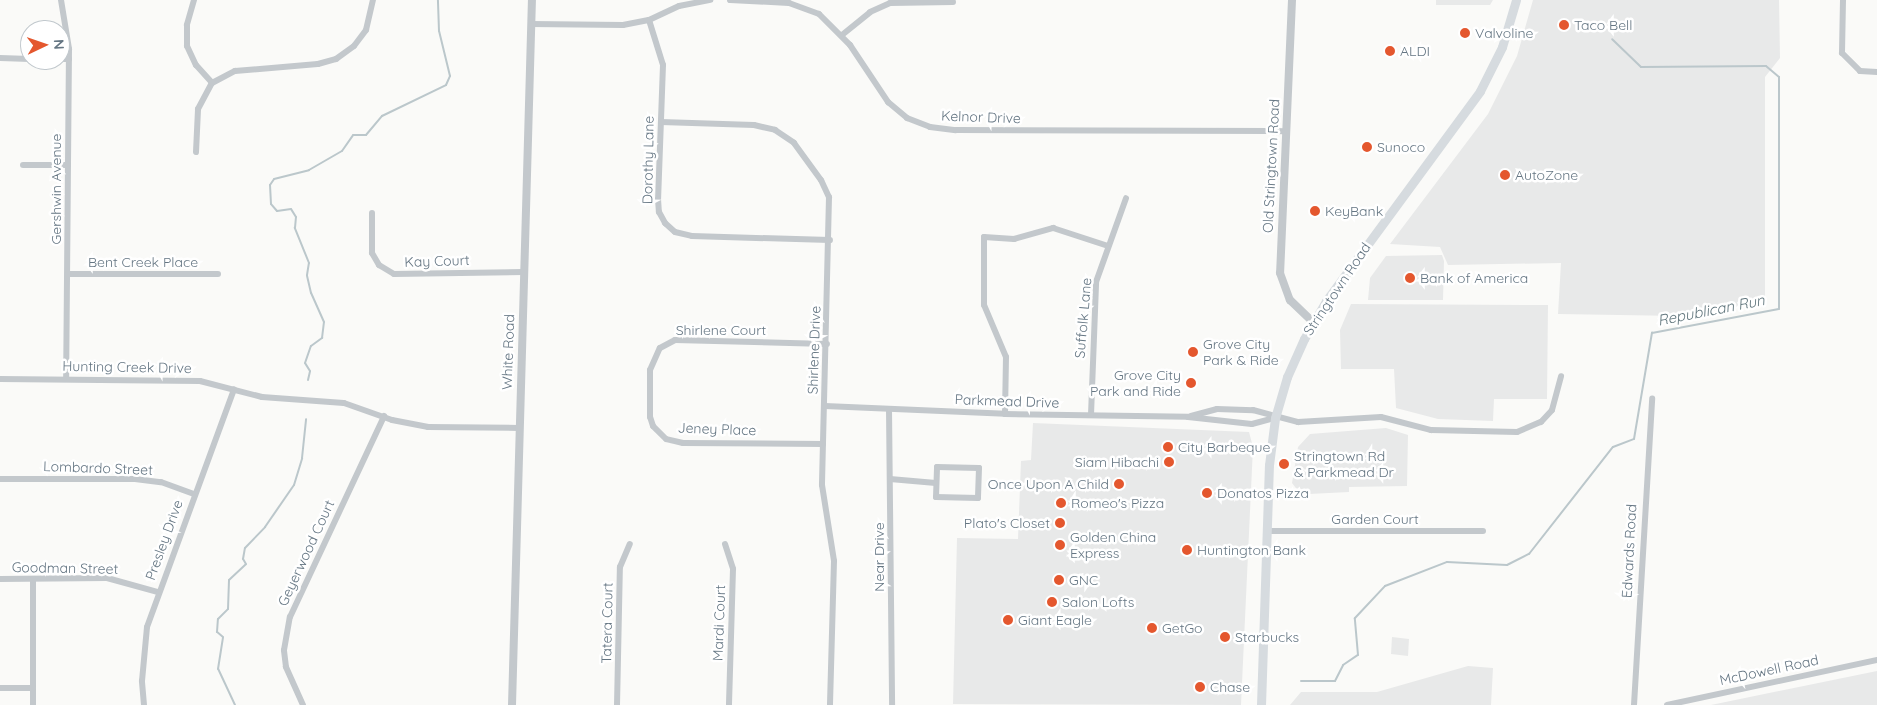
<!DOCTYPE html>
<style>
body{margin:0}
#map{position:relative;width:1877px;height:705px;overflow:hidden;background:#fafaf8;font-family:Quicksand,sans-serif}
div>[style]{position:absolute}
.built>*{inset:0;background:#e8e9e9}
.stream>*{height:2px;margin:-1px;padding:0 1px;transform-origin:1px;border-radius:1px;background:#bbc7cb}
.minor>*{height:6px;margin:-3px;padding:0 3px;transform-origin:3px;border-radius:3px;background:#c3c8cc}
.tertiary>*{height:8px;margin:-4px;padding:0 4px;transform-origin:4px;border-radius:4px;background:#c3c8cc}
.secondary>*{height:9px;margin:-4.5px;padding:0 4.5px;transform-origin:4.5px;border-radius:4.5px;background:#d6dbdf}
.dots>*{width:14px;height:14px;translate:-50% -50%;box-sizing:border-box;border:2px solid #fff;border-radius:50%}
span{translate:-50% -50%;white-space:nowrap;text-align:center;line-height:1.15;-webkit-text-stroke:5px #fff;paint-order:stroke}
.poi-label{font-size:14px;color:#657683}
.left{translate:0 -50%;text-align:left}
.right{translate:-100% -50%;text-align:right}
.street-label{font-size:14px;color:#657683}
.water-label{font-size:15px;color:#60757c;font-style:italic}
.north{position:absolute;left:20px;top:20px;width:50px;height:50px;box-sizing:border-box;background:#fff;border:1px solid #c1c8cd;border-radius:50%;rotate:87deg;font-size:14px;font-weight:700;line-height:20px;text-align:center;color:#657683}
.north::after{content:'';display:block;margin:auto;width:18px;height:22px;background:#e4572e;clip-path:polygon(50% 0,100% 100%,50% 72%,0 100%)}
</style>
<div id="map">
<div class="built">
<i style="clip-path:polygon(1436px 0,1493px 0,1490px 5px,1436px 5px)"></i>
<i style="clip-path:polygon(1533px 0,1779px 0,1780px 58px,1765px 77px,1765px 302px,1680px 316px,1558px 314px,1561px 263px,1448px 265px,1440px 247px,1390px 244px,1488px 114px,1517px 56px)"></i>
<i style="clip-path:polygon(1442px 255px,1444px 261px,1443px 300px,1368px 300px,1370px 278px,1386px 256px)"></i>
<i style="clip-path:polygon(1351px 304px,1548px 305px,1547px 399px,1494px 399px,1493px 421px,1438px 419px,1396px 408px,1394px 369px,1341px 369px,1340px 330px)"></i>
<i style="clip-path:polygon(1033px 423px,1249px 432px,1253px 447px,1241px 705px,953px 704px,957px 538px,1018px 539px,1021px 461px,1031px 460px)"></i>
<i style="clip-path:polygon(1386px 428px,1408px 435px,1407px 486px,1349px 487px,1349px 492px,1309px 494px,1299px 492px,1292px 483px,1298px 447px,1310px 434px)"></i>
<i style="clip-path:polygon(1392px 637px,1409px 639px,1408px 656px,1391px 654px)"></i>
<i style="clip-path:polygon(1468px 666px,1493px 668px,1491px 705px,1290px 705px,1301px 692px,1377px 692px)"></i>
<i style="clip-path:polygon(1877px 671px,1877px 705px,1711px 705px)"></i>
</div>
<div class="stream">
<i style="left:308px;top:380px;width:9px;rotate:-77deg"></i>
<i style="left:310px;top:371px;width:9px;rotate:-122deg"></i>
<i style="left:305px;top:363px;width:18px;rotate:-71deg"></i>
<i style="left:311px;top:346px;width:14px;rotate:-36deg"></i>
<i style="left:322px;top:338px;width:16px;rotate:-83deg"></i>
<i style="left:324px;top:322px;width:32px;rotate:-114deg"></i>
<i style="left:311px;top:293px;width:18px;rotate:-103deg"></i>
<i style="left:307px;top:275px;width:12px;rotate:-81deg"></i>
<i style="left:309px;top:263px;width:38px;rotate:-112deg"></i>
<i style="left:295px;top:228px;width:11px;rotate:-85deg"></i>
<i style="left:296px;top:217px;width:9px;rotate:-122deg"></i>
<i style="left:291px;top:209px;width:14px;rotate:172deg"></i>
<i style="left:277px;top:211px;width:9px;rotate:-131deg"></i>
<i style="left:271px;top:204px;width:19px;rotate:-93deg"></i>
<i style="left:270px;top:185px;width:7px;rotate:-56deg"></i>
<i style="left:274px;top:179px;width:36px;rotate:-14deg"></i>
<i style="left:309px;top:170px;width:38px;rotate:-30deg"></i>
<i style="left:342px;top:151px;width:19px;rotate:-55deg"></i>
<i style="left:353px;top:135px;width:13px"></i>
<i style="left:366px;top:135px;width:25px;rotate:-50deg"></i>
<i style="left:382px;top:116px;width:71px;rotate:-25.8deg"></i>
<i style="left:446px;top:85px;width:10px;rotate:-66deg"></i>
<i style="left:450px;top:76px;width:46px;rotate:-103.7deg"></i>
<i style="left:439px;top:31px;width:31px;rotate:-92deg"></i>
<i style="left:1301px;top:681px;width:34px"></i>
<i style="left:1335px;top:681px;width:18px;rotate:-63deg"></i>
<i style="left:1343px;top:665px;width:18px;rotate:-34deg"></i>
<i style="left:1358px;top:655px;width:37px;rotate:-95deg"></i>
<i style="left:1355px;top:618px;width:44px;rotate:-46.8deg"></i>
<i style="left:1385px;top:586px;width:66px;rotate:-21.2deg"></i>
<i style="left:1447px;top:562px;width:60px;rotate:2.9deg"></i>
<i style="left:1507px;top:565px;width:25px;rotate:-27deg"></i>
<i style="left:1529px;top:554px;width:136px;rotate:-51.9deg"></i>
<i style="left:1613px;top:447px;width:22px;rotate:-21deg"></i>
<i style="left:1634px;top:439px;width:108px;rotate:-80.4deg"></i>
<i style="left:1652px;top:333px;width:129px;rotate:-10.7deg"></i>
<i style="left:1779px;top:309px;width:232px;rotate:-90deg"></i>
<i style="left:1779px;top:77px;width:17px;rotate:-140deg"></i>
<i style="left:1766px;top:66px;width:125px;rotate:179.5deg"></i>
<i style="left:1641px;top:67px;width:40px;rotate:-136deg"></i>
<i style="left:235px;top:705px;width:40px;rotate:-115deg"></i>
<i style="left:218px;top:669px;width:32px;rotate:-81deg"></i>
<i style="left:223px;top:637px;width:8px;rotate:-140deg"></i>
<i style="left:217px;top:632px;width:13px;rotate:-86deg"></i>
<i style="left:218px;top:619px;width:14px;rotate:-45deg"></i>
<i style="left:228px;top:609px;width:29px;rotate:-88deg"></i>
<i style="left:229px;top:580px;width:23px;rotate:-43deg"></i>
<i style="left:246px;top:564px;width:6px;rotate:-121deg"></i>
<i style="left:243px;top:559px;width:11px;rotate:-80deg"></i>
<i style="left:245px;top:548px;width:29px;rotate:-46deg"></i>
<i style="left:265px;top:527px;width:51px;rotate:-55.4deg"></i>
<i style="left:294px;top:485px;width:28px;rotate:-73deg"></i>
<i style="left:302px;top:458px;width:39px;rotate:-84deg"></i>
</div>
<div class="minor">
<i style="left:61px;top:0;width:50px;rotate:80.7deg"></i>
<i style="left:69px;top:49px;width:329px;rotate:90.5deg"></i>
<i style="left:194px;top:0;width:26px;rotate:106deg"></i>
<i style="left:187px;top:25px;width:21px;rotate:90deg"></i>
<i style="left:187px;top:46px;width:21px;rotate:65deg"></i>
<i style="left:196px;top:65px;width:24px;rotate:48deg"></i>
<i style="left:730px;top:0;width:59px;rotate:2.9deg"></i>
<i style="left:789px;top:3px;width:32px;rotate:20deg"></i>
<i style="left:819px;top:14px;width:44px;rotate:45deg"></i>
<i style="left:850px;top:45px;width:69px;rotate:56.3deg"></i>
<i style="left:888px;top:102px;width:25px;rotate:40deg"></i>
<i style="left:907px;top:118px;width:25px;rotate:21deg"></i>
<i style="left:930px;top:127px;width:26px;rotate:7deg"></i>
<i style="left:956px;top:130px;width:329px;rotate:0.2deg"></i>
<i style="left:1843px;top:0;width:53px;rotate:91.1deg"></i>
<i style="left:1842px;top:53px;width:25px;rotate:45deg"></i>
<i style="left:1860px;top:71px;width:17px;rotate:3deg"></i>
<i style="left:649px;top:20px;width:47px;rotate:72.7deg"></i>
<i style="left:663px;top:65px;width:134px;rotate:92.1deg"></i>
<i style="left:658px;top:199px;width:13px;rotate:86deg"></i>
<i style="left:659px;top:212px;width:13px;rotate:61deg"></i>
<i style="left:665px;top:223px;width:13px;rotate:42deg"></i>
<i style="left:675px;top:232px;width:17px;rotate:13deg"></i>
<i style="left:692px;top:236px;width:138px;rotate:1.7deg"></i>
<i style="left:531px;top:24px;width:92px;rotate:0.6deg"></i>
<i style="left:623px;top:25px;width:26px;rotate:-11deg"></i>
<i style="left:649px;top:20px;width:33px;rotate:-25deg"></i>
<i style="left:679px;top:6px;width:32px;rotate:-11deg"></i>
<i style="left:842px;top:35px;width:36px;rotate:-39deg"></i>
<i style="left:870px;top:12px;width:22px;rotate:-24deg"></i>
<i style="left:890px;top:3px;width:63px;rotate:-0.9deg"></i>
<i style="left:0;top:58px;width:30px;rotate:2deg"></i>
<i style="left:60px;top:59px;width:9px"></i>
<i style="left:661px;top:122px;width:93px;rotate:1.8deg"></i>
<i style="left:754px;top:125px;width:22px;rotate:13deg"></i>
<i style="left:775px;top:130px;width:23px;rotate:34deg"></i>
<i style="left:794px;top:143px;width:46px;rotate:53.9deg"></i>
<i style="left:821px;top:180px;width:19px;rotate:65deg"></i>
<i style="left:829px;top:197px;width:288px;rotate:91.4deg"></i>
<i style="left:822px;top:485px;width:77px;rotate:81deg"></i>
<i style="left:834px;top:561px;width:144px;rotate:91.6deg"></i>
<i style="left:196px;top:152px;width:43px;rotate:-87.3deg"></i>
<i style="left:198px;top:109px;width:30px;rotate:-62deg"></i>
<i style="left:212px;top:83px;width:26px;rotate:-28deg"></i>
<i style="left:235px;top:71px;width:83px;rotate:-4.8deg"></i>
<i style="left:318px;top:64px;width:19px;rotate:-16deg"></i>
<i style="left:336px;top:59px;width:22px;rotate:-36deg"></i>
<i style="left:354px;top:46px;width:20px;rotate:-53deg"></i>
<i style="left:366px;top:30px;width:31px;rotate:-77deg"></i>
<i style="left:23px;top:165px;width:45px"></i>
<i style="left:372px;top:213px;width:40px;rotate:90deg"></i>
<i style="left:372px;top:253px;width:14px;rotate:60deg"></i>
<i style="left:379px;top:265px;width:17px;rotate:31deg"></i>
<i style="left:394px;top:274px;width:129px;rotate:-0.9deg"></i>
<i style="left:68px;top:274px;width:150px"></i>
<i style="left:0;top:379px;width:200px;rotate:0.6deg"></i>
<i style="left:200px;top:381px;width:64px;rotate:14.5deg"></i>
<i style="left:262px;top:397px;width:82px;rotate:4.2deg"></i>
<i style="left:344px;top:403px;width:51px;rotate:19.5deg"></i>
<i style="left:392px;top:420px;width:37px;rotate:11deg"></i>
<i style="left:428px;top:427px;width:90px;rotate:0.6deg"></i>
<i style="left:825px;top:406px;width:180px;rotate:2.5deg"></i>
<i style="left:1005px;top:414px;width:183px;rotate:0.9deg"></i>
<i style="left:1188px;top:417px;width:64px;rotate:6.2deg"></i>
<i style="left:1252px;top:424px;width:24px;rotate:-15deg"></i>
<i style="left:889px;top:409px;width:296px;rotate:89.4deg"></i>
<i style="left:1005px;top:414px;width:57px;rotate:-89deg"></i>
<i style="left:1006px;top:357px;width:56px;rotate:-112.9deg"></i>
<i style="left:984px;top:305px;width:68px;rotate:-90deg"></i>
<i style="left:984px;top:237px;width:30px;rotate:4deg"></i>
<i style="left:1014px;top:239px;width:41px;rotate:-15.8deg"></i>
<i style="left:1053px;top:228px;width:58px;rotate:18.1deg"></i>
<i style="left:1091px;top:415px;width:133px;rotate:-87.8deg"></i>
<i style="left:1096px;top:282px;width:89px;rotate:-70.3deg"></i>
<i style="left:1191px;top:416px;width:27px;rotate:-15deg"></i>
<i style="left:1217px;top:409px;width:36px;rotate:2deg"></i>
<i style="left:1253px;top:410px;width:47px;rotate:14.9deg"></i>
<i style="left:1298px;top:422px;width:83px;rotate:-3.4deg"></i>
<i style="left:1381px;top:417px;width:52px;rotate:14.6deg"></i>
<i style="left:1431px;top:430px;width:86px;rotate:1.3deg"></i>
<i style="left:1517px;top:432px;width:26px;rotate:-23deg"></i>
<i style="left:1541px;top:422px;width:16px;rotate:-47deg"></i>
<i style="left:1552px;top:410px;width:35px;rotate:-75deg"></i>
<i style="left:823px;top:444px;width:140px;rotate:-179.6deg"></i>
<i style="left:683px;top:443px;width:17px;rotate:-167deg"></i>
<i style="left:666px;top:439px;width:18px;rotate:-135deg"></i>
<i style="left:653px;top:426px;width:9px;rotate:-108deg"></i>
<i style="left:650px;top:417px;width:47px;rotate:-90deg"></i>
<i style="left:650px;top:370px;width:24px;rotate:-66deg"></i>
<i style="left:660px;top:348px;width:17px;rotate:-28deg"></i>
<i style="left:675px;top:340px;width:152px;rotate:1.5deg"></i>
<i style="left:937px;top:467px;width:42px;rotate:1.4deg"></i>
<i style="left:979px;top:468px;width:30px;rotate:92deg"></i>
<i style="left:978px;top:498px;width:42px;rotate:-178.6deg"></i>
<i style="left:936px;top:497px;width:30px;rotate:-88deg"></i>
<i style="left:0;top:479px;width:135px"></i>
<i style="left:135px;top:479px;width:26px;rotate:7deg"></i>
<i style="left:161px;top:482px;width:35px;rotate:20deg"></i>
<i style="left:890px;top:479px;width:46px;rotate:5deg"></i>
<i style="left:1266px;top:531px;width:217px"></i>
<i style="left:725px;top:544px;width:26px;rotate:72deg"></i>
<i style="left:733px;top:569px;width:136px;rotate:91.7deg"></i>
<i style="left:0;top:579px;width:107px;rotate:-0.5deg"></i>
<i style="left:107px;top:578px;width:53px;rotate:15.4deg"></i>
<i style="left:33px;top:579px;width:126px;rotate:90deg"></i>
<i style="left:0;top:688px;width:33px"></i>
<i style="left:144px;top:705px;width:24px;rotate:-95deg"></i>
<i style="left:142px;top:681px;width:54px;rotate:-84.7deg"></i>
<i style="left:147px;top:627px;width:253px;rotate:-69.9deg"></i>
<i style="left:303px;top:705px;width:42px;rotate:-114.1deg"></i>
<i style="left:286px;top:667px;width:17px;rotate:-97deg"></i>
<i style="left:284px;top:650px;width:34px;rotate:-80deg"></i>
<i style="left:290px;top:617px;width:222px;rotate:-64.9deg"></i>
<i style="left:617px;top:705px;width:138px;rotate:-88.8deg"></i>
<i style="left:620px;top:567px;width:25px;rotate:-67deg"></i>
<i style="left:1634px;top:705px;width:307px;rotate:-86.6deg"></i>
<i style="left:1667px;top:705px;width:215px;rotate:-12.1deg"></i>
</div>
<div class="tertiary">
<i style="left:1292px;top:0;width:273px;rotate:92.5deg"></i>
<i style="left:1280px;top:273px;width:29px;rotate:70deg"></i>
<i style="left:1290px;top:300px;width:32px;rotate:44deg"></i>
<i style="left:512px;top:705px;width:705px;rotate:-88.38deg"></i>
</div>
<div class="secondary">
<i style="left:1261px;top:705px;width:240px;rotate:-88.1deg"></i>
<i style="left:1269px;top:465px;width:47px;rotate:-82.7deg"></i>
<i style="left:1275px;top:418px;width:43px;rotate:-73.7deg"></i>
<i style="left:1287px;top:377px;width:42px;rotate:-65.9deg"></i>
<i style="left:1304px;top:339px;width:44px;rotate:-59.9deg"></i>
<i style="left:1326px;top:301px;width:260px;rotate:-53.7deg"></i>
<i style="left:1480px;top:91px;width:49px;rotate:-63.4deg"></i>
<i style="left:1502px;top:47px;width:49px;rotate:-73.4deg"></i>
</div>
<div class="dots">
<i style="left:1564px;top:25px;background:#e4572e"></i>
<i style="left:1465px;top:33px;background:#e4572e"></i>
<i style="left:1390px;top:51px;background:#e4572e"></i>
<i style="left:1367px;top:147px;background:#e4572e"></i>
<i style="left:1505px;top:175px;background:#e4572e"></i>
<i style="left:1315px;top:211px;background:#e4572e"></i>
<i style="left:1410px;top:278px;background:#e4572e"></i>
<i style="left:1193px;top:352px;background:#e4572e"></i>
<i style="left:1191px;top:383px;background:#e4572e"></i>
<i style="left:1168px;top:447px;background:#e4572e"></i>
<i style="left:1169px;top:462px;background:#e4572e"></i>
<i style="left:1284px;top:464px;background:#e4572e"></i>
<i style="left:1119px;top:484px;background:#e4572e"></i>
<i style="left:1207px;top:493px;background:#e4572e"></i>
<i style="left:1061px;top:503px;background:#e4572e"></i>
<i style="left:1060px;top:523px;background:#e4572e"></i>
<i style="left:1060px;top:545px;background:#e4572e"></i>
<i style="left:1187px;top:550px;background:#e4572e"></i>
<i style="left:1059px;top:580px;background:#e4572e"></i>
<i style="left:1052px;top:602px;background:#e4572e"></i>
<i style="left:1008px;top:620px;background:#e4572e"></i>
<i style="left:1152px;top:628px;background:#e4572e"></i>
<i style="left:1225px;top:637px;background:#e4572e"></i>
<i style="left:1200px;top:687px;background:#e4572e"></i>
</div>
<div class="poi-label">
<span class="left" style="left:1574px;top:25px">Taco Bell</span>
<span class="left" style="left:1475px;top:33px">Valvoline</span>
<span class="left" style="left:1400px;top:51px">ALDI</span>
<span class="left" style="left:1377px;top:147px">Sunoco</span>
<span class="left" style="left:1515px;top:175px">AutoZone</span>
<span class="left" style="left:1325px;top:211px">KeyBank</span>
<span class="left" style="left:1420px;top:278px">Bank of America</span>
<span class="left" style="left:1203px;top:352px">Grove City<br>Park &amp; Ride</span>
<span class="right" style="left:1181px;top:383px">Grove City<br>Park and Ride</span>
<span class="left" style="left:1178px;top:447px">City Barbeque</span>
<span class="left" style="left:1294px;top:464px">Stringtown Rd<br>&amp; Parkmead Dr</span>
<span class="right" style="left:1159px;top:462px">Siam Hibachi</span>
<span class="right" style="left:1109px;top:484px">Once Upon A Child</span>
<span class="left" style="left:1217px;top:493px">Donatos Pizza</span>
<span class="left" style="left:1071px;top:503px">Romeo's Pizza</span>
<span class="right" style="left:1050px;top:523px">Plato's Closet</span>
<span class="left" style="left:1070px;top:545px">Golden China<br>Express</span>
<span class="left" style="left:1197px;top:550px">Huntington Bank</span>
<span class="left" style="left:1069px;top:580px">GNC</span>
<span class="left" style="left:1062px;top:602px">Salon Lofts</span>
<span class="left" style="left:1018px;top:620px">Giant Eagle</span>
<span class="left" style="left:1162px;top:628px">GetGo</span>
<span class="left" style="left:1235px;top:637px">Starbucks</span>
<span class="left" style="left:1210px;top:687px">Chase</span>
</div>
<div class="street-label">
<span style="left:981px;top:117px;rotate:2deg">Kelnor Drive</span>
<span style="left:648px;top:160px;rotate:-89deg">Dorothy Lane</span>
<span style="left:1271px;top:166px;rotate:-87deg">Old Stringtown Road</span>
<span style="left:56px;top:189px;rotate:-90deg">Gershwin Avenue</span>
<span style="left:437px;top:261px;rotate:-2deg">Kay Court</span>
<span style="left:143px;top:262px">Bent Creek Place</span>
<span style="left:1337px;top:289px;rotate:-56deg">Stringtown Road</span>
<span style="left:1083px;top:318px;rotate:-85deg">Suffolk Lane</span>
<span style="left:721px;top:330px">Shirlene Court</span>
<span style="left:814px;top:350px;rotate:-88deg">Shirlene Drive</span>
<span style="left:508px;top:352px;rotate:-88deg">White Road</span>
<span style="left:127px;top:367px;rotate:1deg">Hunting Creek Drive</span>
<span style="left:1007px;top:401px;rotate:2deg">Parkmead Drive</span>
<span style="left:717px;top:429px;rotate:2deg">Jeney Place</span>
<span style="left:98px;top:468px;rotate:2deg">Lombardo Street</span>
<span style="left:1375px;top:519px">Garden Court</span>
<span style="left:164px;top:540px;rotate:-70deg">Presley Drive</span>
<span style="left:1629px;top:551px;rotate:-87deg">Edwards Road</span>
<span style="left:306px;top:553px;rotate:-65deg">Geyerwood Court</span>
<span style="left:879px;top:557px;rotate:-90deg">Near Drive</span>
<span style="left:65px;top:568px;rotate:1deg">Goodman Street</span>
<span style="left:607px;top:623px;rotate:-89deg">Tatera Court</span>
<span style="left:719px;top:623px;rotate:-88deg">Mardi Court</span>
<span style="left:1769px;top:670px;rotate:-12deg">McDowell Road</span>
</div>
<div class="water-label">
<span style="left:1711px;top:310px;rotate:-11deg">Republican Run</span>
</div>
<div class="north">N</div>
</div>
